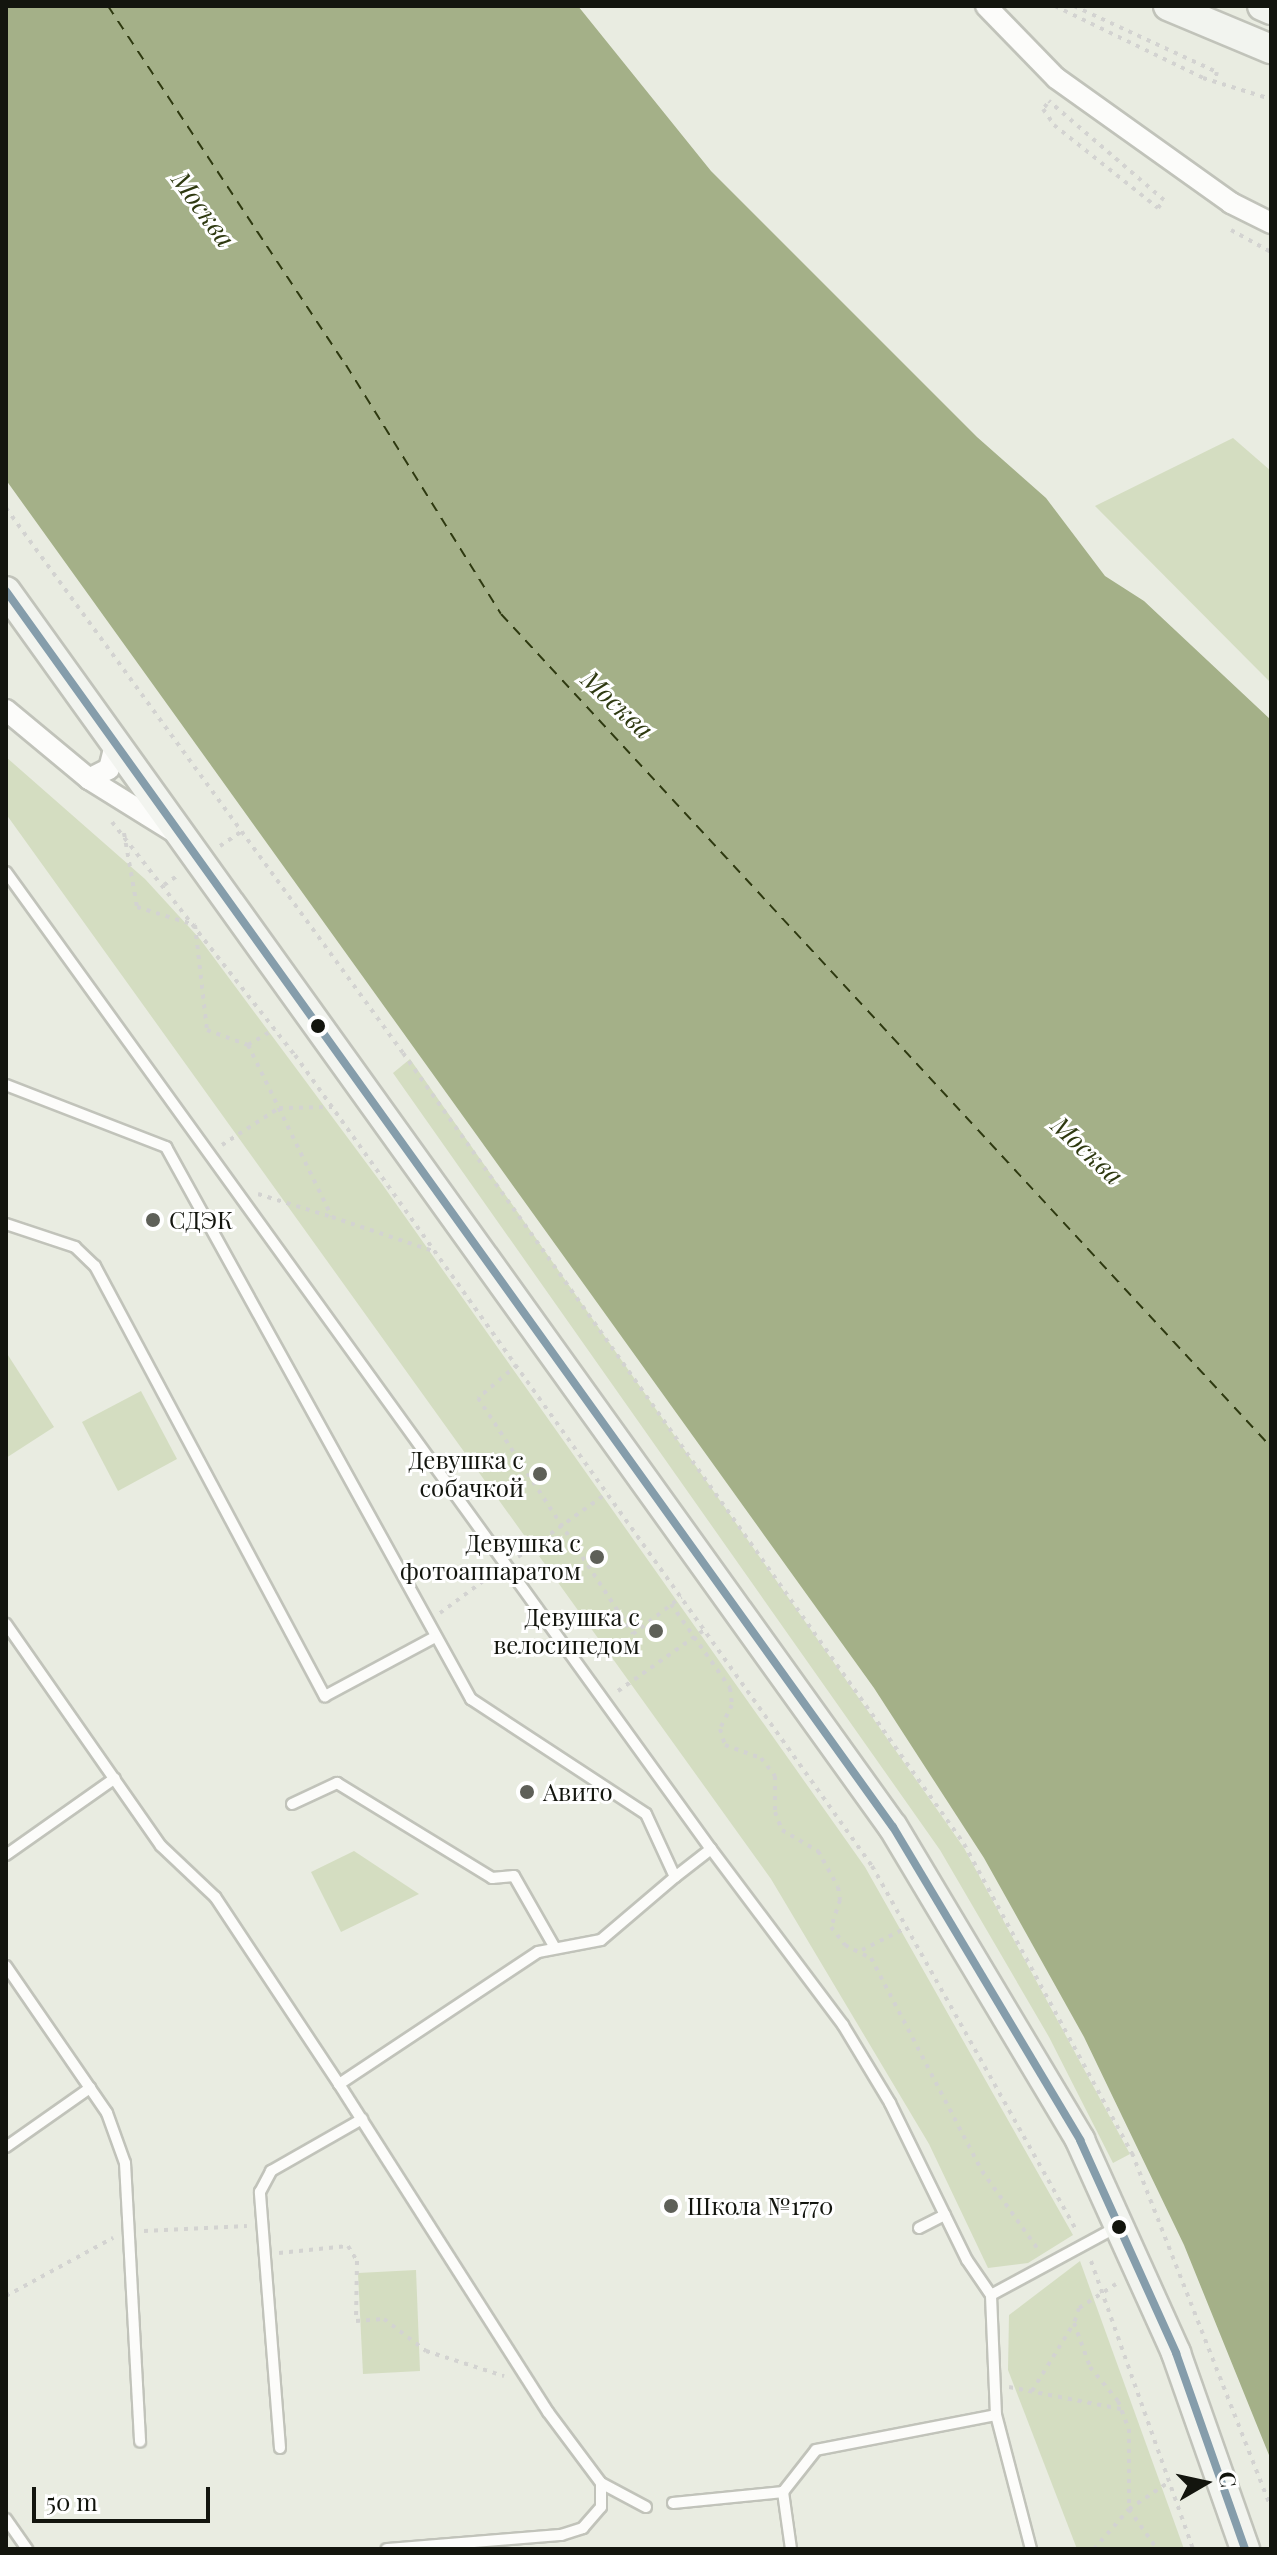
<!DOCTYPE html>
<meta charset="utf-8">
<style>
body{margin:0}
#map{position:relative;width:1277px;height:2555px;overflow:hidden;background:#e9ece1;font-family:"Playfair Display",serif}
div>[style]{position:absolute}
.green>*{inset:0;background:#d4ddc1}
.water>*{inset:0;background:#a4b088}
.ferry>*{height:2px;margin-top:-1px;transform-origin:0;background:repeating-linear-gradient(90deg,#2e3910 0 10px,transparent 0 18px)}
.path>*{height:4px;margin-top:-2px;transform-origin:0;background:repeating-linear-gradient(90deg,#d3d3d1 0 4px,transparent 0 10px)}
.roads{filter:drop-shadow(2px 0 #c1c3ba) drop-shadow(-2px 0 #c1c3ba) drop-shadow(0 2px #c1c3ba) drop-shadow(0 -2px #c1c3ba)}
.lane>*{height:10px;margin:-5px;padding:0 5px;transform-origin:5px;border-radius:5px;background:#fcfcfa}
.street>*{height:20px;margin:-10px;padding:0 10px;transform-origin:10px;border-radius:10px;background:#fcfcfa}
.secondary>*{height:28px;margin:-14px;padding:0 14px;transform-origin:14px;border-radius:14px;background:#f2f4ef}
.bus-1>*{height:8px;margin:-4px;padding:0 4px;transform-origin:4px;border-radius:4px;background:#859dab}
.dots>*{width:22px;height:22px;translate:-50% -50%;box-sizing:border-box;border:4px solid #fff;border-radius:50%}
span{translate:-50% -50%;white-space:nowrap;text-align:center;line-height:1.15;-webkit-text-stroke:6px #fff;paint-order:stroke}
.poi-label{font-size:24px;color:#13150e}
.left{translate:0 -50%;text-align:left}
.right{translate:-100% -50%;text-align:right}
.water-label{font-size:26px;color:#2e3910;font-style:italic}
.frame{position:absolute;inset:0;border:8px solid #13150e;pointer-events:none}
.north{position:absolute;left:1165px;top:2443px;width:80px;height:80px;-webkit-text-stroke:6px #fff;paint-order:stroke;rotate:81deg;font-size:22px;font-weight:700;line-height:32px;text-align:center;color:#13150e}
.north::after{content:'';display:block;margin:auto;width:28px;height:36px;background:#13150e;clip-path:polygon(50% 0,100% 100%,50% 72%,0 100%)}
.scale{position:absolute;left:32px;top:2487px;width:178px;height:36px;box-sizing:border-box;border:4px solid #13150e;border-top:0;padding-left:10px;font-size:24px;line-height:28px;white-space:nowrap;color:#13150e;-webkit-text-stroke:6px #fff;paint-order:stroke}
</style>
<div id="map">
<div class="green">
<i style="clip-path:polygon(1233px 438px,1271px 471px,1271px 683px,1095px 506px)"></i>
<i style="clip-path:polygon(6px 757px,145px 879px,200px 939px,382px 1184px,865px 1867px,1073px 2235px,1028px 2263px,988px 2268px,929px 2144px,771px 1879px,6px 814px)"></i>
<i style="clip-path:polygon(410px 1059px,964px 1848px,1130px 2154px,1113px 2163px,1049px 2037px,940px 1850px,393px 1073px)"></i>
<i style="clip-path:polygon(6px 1352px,54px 1427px,6px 1458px)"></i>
<i style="clip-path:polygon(141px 1391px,177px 1459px,118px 1491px,82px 1422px)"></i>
<i style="clip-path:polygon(354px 1851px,419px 1894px,341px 1932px,311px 1872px)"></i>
<i style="clip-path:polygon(1080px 2261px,1184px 2549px,1077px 2549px,1008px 2370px,1009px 2315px)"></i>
<i style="clip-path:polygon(416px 2270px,420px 2371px,363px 2374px,358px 2273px)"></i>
</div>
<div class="water">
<i style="clip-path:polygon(6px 6px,578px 6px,711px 171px,977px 437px,1046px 498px,1105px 576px,1144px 601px,1271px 720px,1271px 2460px,1184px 2245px,1084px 2037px,984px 1858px,874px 1688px,6px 480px)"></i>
</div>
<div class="ferry">
<i style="left:108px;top:6px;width:431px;rotate:56.5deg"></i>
<i style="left:346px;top:365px;width:293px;rotate:58.1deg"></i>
<i style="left:501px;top:614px;width:1134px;rotate:47.25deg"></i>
</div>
<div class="path">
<i style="left:1055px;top:6px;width:165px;rotate:25.9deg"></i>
<i style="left:1203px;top:78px;width:71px;rotate:17.2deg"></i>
<i style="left:1074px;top:6px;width:157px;rotate:24.8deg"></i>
<i style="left:1217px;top:72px;width:10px;rotate:107deg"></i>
<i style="left:1047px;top:104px;width:6px;rotate:129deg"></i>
<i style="left:1043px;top:109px;width:19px;rotate:55deg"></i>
<i style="left:1054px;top:125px;width:133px;rotate:38.6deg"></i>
<i style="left:1158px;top:208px;width:10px;rotate:-53deg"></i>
<i style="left:1164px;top:200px;width:152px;rotate:-139.3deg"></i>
<i style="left:1231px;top:230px;width:46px;rotate:28.8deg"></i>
<i style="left:6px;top:508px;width:674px;rotate:53.93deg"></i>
<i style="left:403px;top:1053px;width:970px;rotate:54.65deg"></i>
<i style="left:964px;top:1844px;width:352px;rotate:61.5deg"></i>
<i style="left:1132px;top:2153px;width:381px;rotate:68.6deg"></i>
<i style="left:112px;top:822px;width:296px;rotate:51.9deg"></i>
<i style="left:295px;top:1055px;width:995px;rotate:54.57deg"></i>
<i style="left:872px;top:1866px;width:419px;rotate:60.7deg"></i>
<i style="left:124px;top:833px;width:75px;rotate:80deg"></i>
<i style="left:137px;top:907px;width:61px;rotate:17.2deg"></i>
<i style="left:195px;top:925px;width:106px;rotate:83.5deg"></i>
<i style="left:207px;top:1030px;width:44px;rotate:20.1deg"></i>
<i style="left:248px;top:1045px;width:31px;rotate:-31deg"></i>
<i style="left:220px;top:846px;width:25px;rotate:-34deg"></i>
<i style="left:164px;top:885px;width:19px;rotate:-35deg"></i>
<i style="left:248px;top:1045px;width:191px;rotate:64deg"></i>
<i style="left:332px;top:1217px;width:107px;rotate:18.6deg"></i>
<i style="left:222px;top:1145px;width:68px;rotate:-33deg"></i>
<i style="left:279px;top:1108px;width:53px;rotate:-1.1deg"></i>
<i style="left:258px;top:1194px;width:77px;rotate:17.3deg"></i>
<i style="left:517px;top:1365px;width:51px;rotate:139.8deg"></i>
<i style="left:478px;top:1398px;width:282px;rotate:56.7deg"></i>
<i style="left:633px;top:1634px;width:61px;rotate:-37.6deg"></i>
<i style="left:518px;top:1557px;width:110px;rotate:-35.7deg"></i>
<i style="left:671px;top:1604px;width:103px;rotate:54.9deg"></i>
<i style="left:730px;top:1688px;width:17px;rotate:83deg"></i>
<i style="left:732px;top:1705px;width:27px;rotate:117deg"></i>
<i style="left:720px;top:1729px;width:17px;rotate:73deg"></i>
<i style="left:725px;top:1745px;width:38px;rotate:20deg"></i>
<i style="left:761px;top:1758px;width:23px;rotate:52deg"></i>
<i style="left:775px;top:1776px;width:36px;rotate:90deg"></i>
<i style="left:775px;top:1812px;width:19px;rotate:69deg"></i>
<i style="left:782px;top:1830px;width:42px;rotate:30.3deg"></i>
<i style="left:818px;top:1851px;width:41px;rotate:60.9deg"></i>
<i style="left:838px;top:1887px;width:13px;rotate:81deg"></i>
<i style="left:840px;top:1900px;width:28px;rotate:108deg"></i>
<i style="left:831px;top:1927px;width:23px;rotate:52deg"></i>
<i style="left:845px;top:1945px;width:29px;rotate:27deg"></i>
<i style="left:871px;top:1958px;width:240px;rotate:62.5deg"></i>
<i style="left:982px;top:2171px;width:100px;rotate:54.4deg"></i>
<i style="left:440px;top:1613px;width:67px;rotate:-36.5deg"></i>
<i style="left:618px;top:1691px;width:105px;rotate:-35.3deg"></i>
<i style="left:862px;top:1950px;width:49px;rotate:-26.6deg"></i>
<i style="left:144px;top:2231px;width:103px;rotate:-2.8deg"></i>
<i style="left:279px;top:2253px;width:69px;rotate:-5.8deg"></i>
<i style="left:348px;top:2246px;width:17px;rotate:59deg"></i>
<i style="left:357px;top:2261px;width:60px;rotate:91deg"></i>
<i style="left:356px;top:2321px;width:28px;rotate:-4deg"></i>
<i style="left:384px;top:2319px;width:53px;rotate:37.3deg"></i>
<i style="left:426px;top:2351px;width:82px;rotate:17.8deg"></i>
<i style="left:1091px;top:2261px;width:306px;rotate:70.5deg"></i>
<i style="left:1116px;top:2284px;width:44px;rotate:147deg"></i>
<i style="left:1079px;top:2308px;width:16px;rotate:108deg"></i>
<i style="left:1074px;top:2323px;width:47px;rotate:70deg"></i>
<i style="left:1090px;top:2367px;width:44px;rotate:50.5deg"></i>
<i style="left:1118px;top:2401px;width:30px;rotate:69deg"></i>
<i style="left:1129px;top:2429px;width:80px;rotate:90deg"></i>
<i style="left:1129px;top:2509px;width:49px;rotate:55deg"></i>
<i style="left:6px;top:2296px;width:122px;rotate:-28.5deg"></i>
<i style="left:1009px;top:2387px;width:114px;rotate:11.1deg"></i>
<i style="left:1032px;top:2391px;width:80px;rotate:-58.3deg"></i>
<i style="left:1094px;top:2549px;width:53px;rotate:-48.8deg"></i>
<i style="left:1129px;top:2509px;width:48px;rotate:-34deg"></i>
</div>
<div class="roads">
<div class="lane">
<i style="left:6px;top:872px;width:1205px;rotate:54.19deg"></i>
<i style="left:711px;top:1849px;width:46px;rotate:142.1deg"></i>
<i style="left:6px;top:1085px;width:172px;rotate:21.2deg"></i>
<i style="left:166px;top:1147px;width:631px;rotate:61.08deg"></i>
<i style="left:471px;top:1699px;width:209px;rotate:33.3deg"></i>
<i style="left:646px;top:1814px;width:69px;rotate:65.3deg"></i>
<i style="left:675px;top:1877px;width:97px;rotate:139.6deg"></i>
<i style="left:601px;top:1940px;width:64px;rotate:169.2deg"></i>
<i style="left:538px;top:1952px;width:239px;rotate:146.4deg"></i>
<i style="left:339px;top:2084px;width:224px;rotate:-123.5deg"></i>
<i style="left:215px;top:1897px;width:74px;rotate:-136.6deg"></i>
<i style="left:161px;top:1846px;width:271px;rotate:-124.9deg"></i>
<i style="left:6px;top:1224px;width:73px;rotate:18.4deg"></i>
<i style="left:75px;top:1247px;width:28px;rotate:44deg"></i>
<i style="left:95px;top:1266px;width:488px;rotate:61.9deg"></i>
<i style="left:325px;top:1696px;width:123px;rotate:-28.2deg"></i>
<i style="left:292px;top:1804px;width:50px;rotate:-25deg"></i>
<i style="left:337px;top:1783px;width:182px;rotate:31.5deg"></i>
<i style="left:492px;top:1878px;width:22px;rotate:-5deg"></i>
<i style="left:514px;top:1876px;width:81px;rotate:60.3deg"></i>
<i style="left:711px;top:1849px;width:220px;rotate:53.1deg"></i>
<i style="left:843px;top:2025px;width:91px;rotate:58.9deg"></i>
<i style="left:890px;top:2103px;width:175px;rotate:63.9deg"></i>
<i style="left:967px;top:2260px;width:42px;rotate:55.6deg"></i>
<i style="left:6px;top:1855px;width:133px;rotate:-35.2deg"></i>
<i style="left:6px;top:1966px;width:178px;rotate:55.5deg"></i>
<i style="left:107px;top:2113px;width:53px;rotate:70.2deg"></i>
<i style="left:125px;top:2163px;width:279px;rotate:86.9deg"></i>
<i style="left:339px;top:2084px;width:389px;rotate:57.5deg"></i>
<i style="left:548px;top:2412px;width:89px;rotate:53.3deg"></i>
<i style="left:601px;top:2483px;width:24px;rotate:90deg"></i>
<i style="left:601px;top:2507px;width:28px;rotate:131deg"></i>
<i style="left:583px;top:2528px;width:23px;rotate:162deg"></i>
<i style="left:561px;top:2535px;width:175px;rotate:175.4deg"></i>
<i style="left:6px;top:2147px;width:103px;rotate:-35.1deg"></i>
<i style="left:919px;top:2228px;width:29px;rotate:-27deg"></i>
<i style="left:280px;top:2448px;width:257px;rotate:-94.5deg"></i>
<i style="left:260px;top:2192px;width:24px;rotate:-62deg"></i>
<i style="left:271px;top:2171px;width:105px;rotate:-29.7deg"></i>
<i style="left:601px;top:2483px;width:51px;rotate:28.1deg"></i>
<i style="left:673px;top:2503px;width:111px;rotate:-5.7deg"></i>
<i style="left:6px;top:2519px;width:37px;rotate:55deg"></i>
<i style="left:791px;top:2549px;width:58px;rotate:-98deg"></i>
<i style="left:783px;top:2492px;width:53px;rotate:-51.8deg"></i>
<i style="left:816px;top:2450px;width:183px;rotate:-11deg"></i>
<i style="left:1031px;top:2549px;width:138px;rotate:-104.6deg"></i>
<i style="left:996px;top:2415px;width:120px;rotate:-92.4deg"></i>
<i style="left:991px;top:2295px;width:143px;rotate:-28.4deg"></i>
</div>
<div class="street">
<i style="left:986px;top:6px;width:100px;rotate:45.8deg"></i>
<i style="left:1056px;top:78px;width:215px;rotate:35.5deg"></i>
<i style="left:1231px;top:203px;width:45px;rotate:26.6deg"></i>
<i style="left:6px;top:710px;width:108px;rotate:39.7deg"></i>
<i style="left:89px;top:779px;width:100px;rotate:31.9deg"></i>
<i style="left:89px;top:779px;width:22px;rotate:-27deg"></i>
<i style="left:109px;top:769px;width:29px;rotate:-76deg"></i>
</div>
<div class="secondary">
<i style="left:1168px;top:6px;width:112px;rotate:22.7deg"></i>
<i style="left:1262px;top:6px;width:10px;rotate:24deg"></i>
<i style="left:6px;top:591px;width:1521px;rotate:54.34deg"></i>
<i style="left:893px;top:1827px;width:365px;rotate:59.1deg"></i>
<i style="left:1080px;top:2140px;width:234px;rotate:65.7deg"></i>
<i style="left:1176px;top:2353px;width:208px;rotate:70.6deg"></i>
</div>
</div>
<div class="bus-1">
<i style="left:6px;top:591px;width:1521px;rotate:54.34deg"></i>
<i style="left:893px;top:1827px;width:365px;rotate:59.1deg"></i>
<i style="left:1080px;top:2140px;width:234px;rotate:65.7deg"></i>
<i style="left:1176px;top:2353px;width:208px;rotate:70.6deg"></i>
</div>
<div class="dots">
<i style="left:318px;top:1026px;background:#13150e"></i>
<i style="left:153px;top:1220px;background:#5e6058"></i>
<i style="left:540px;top:1474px;background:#5e6058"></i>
<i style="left:597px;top:1557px;background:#5e6058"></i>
<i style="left:656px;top:1631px;background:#5e6058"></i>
<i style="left:527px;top:1792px;background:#5e6058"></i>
<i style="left:671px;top:2206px;background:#5e6058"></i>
<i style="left:1119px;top:2227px;background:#13150e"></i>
</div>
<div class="poi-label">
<span class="left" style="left:169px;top:1220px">СДЭК</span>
<span class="right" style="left:524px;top:1474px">Девушка с<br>собачкой</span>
<span class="right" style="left:581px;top:1557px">Девушка с<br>фотоаппаратом</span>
<span class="right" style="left:640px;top:1631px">Девушка с<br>велосипедом</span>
<span class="left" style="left:543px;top:1792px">Авито</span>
<span class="left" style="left:687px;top:2206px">Школа №1770</span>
</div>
<div class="water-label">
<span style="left:204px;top:209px;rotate:54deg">Москва</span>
<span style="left:618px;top:704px;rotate:43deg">Москва</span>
<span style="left:1088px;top:1150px;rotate:43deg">Москва</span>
</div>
<div class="frame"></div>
<div class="north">С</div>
<div class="scale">50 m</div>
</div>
